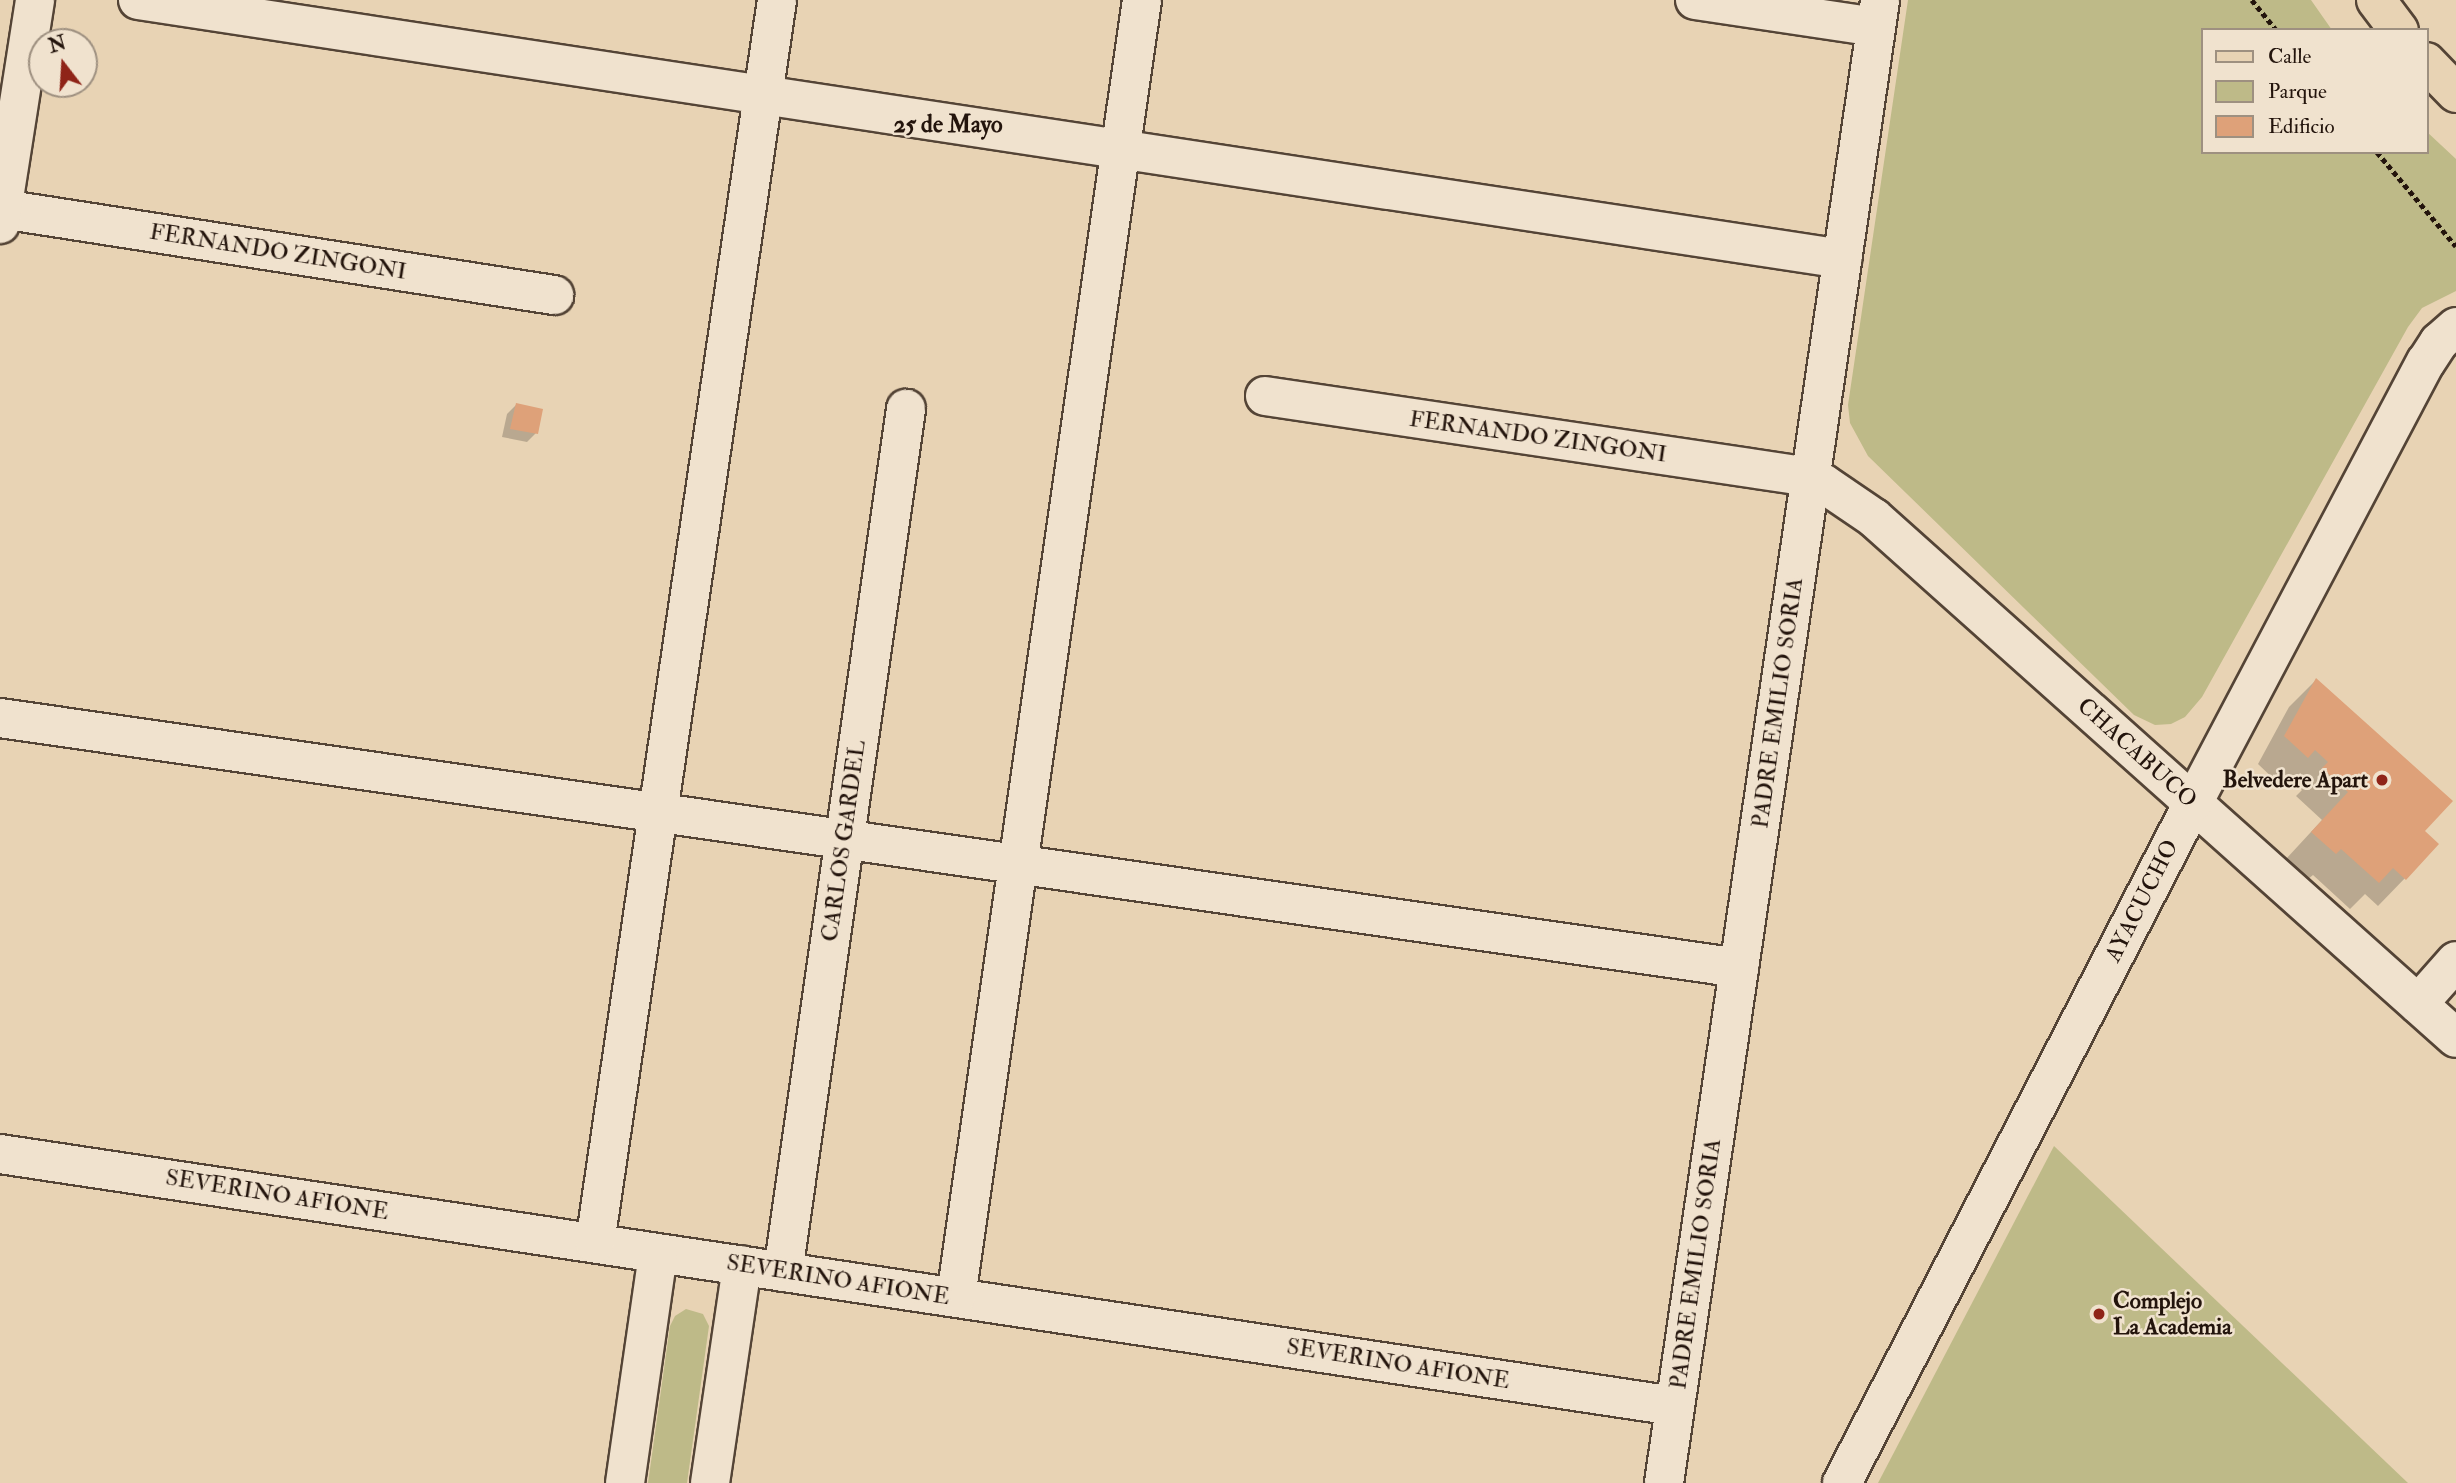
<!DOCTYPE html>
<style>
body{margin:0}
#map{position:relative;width:2456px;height:1483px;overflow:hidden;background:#e8d3b4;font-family:"IM FELL Double Pica",serif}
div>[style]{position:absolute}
.green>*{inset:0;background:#beba88}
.shadow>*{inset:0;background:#0003}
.building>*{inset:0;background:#dea179}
.path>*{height:4.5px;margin-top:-2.25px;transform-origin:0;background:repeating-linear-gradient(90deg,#23140c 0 5px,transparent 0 8.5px)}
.roads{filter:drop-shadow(2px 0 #544436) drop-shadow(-2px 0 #544436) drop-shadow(0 2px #544436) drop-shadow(0 -2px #544436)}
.minor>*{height:38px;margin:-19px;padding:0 19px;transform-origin:19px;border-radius:19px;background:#f0e2ce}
.major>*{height:38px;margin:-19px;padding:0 19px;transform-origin:19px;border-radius:19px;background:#e8d3b4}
.dots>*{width:19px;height:19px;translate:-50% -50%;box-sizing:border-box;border:4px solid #f0e2ce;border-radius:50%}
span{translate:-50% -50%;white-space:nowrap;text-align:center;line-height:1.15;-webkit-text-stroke:5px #f0e2ce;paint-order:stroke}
.street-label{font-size:23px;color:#23140c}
.poi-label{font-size:23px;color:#23140c;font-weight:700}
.right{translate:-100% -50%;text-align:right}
.left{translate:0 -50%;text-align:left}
.neighbourhood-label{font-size:24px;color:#23140c;font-weight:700}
.legend{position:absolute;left:2201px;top:28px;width:228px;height:126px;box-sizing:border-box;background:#f0e2ce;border:2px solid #9e9080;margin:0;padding:9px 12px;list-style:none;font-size:21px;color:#23140c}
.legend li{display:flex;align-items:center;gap:14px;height:35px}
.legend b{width:35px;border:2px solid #9e9080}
.north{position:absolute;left:28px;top:28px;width:70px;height:70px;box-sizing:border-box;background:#f0e2ce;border:2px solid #9e9080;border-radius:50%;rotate:343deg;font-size:19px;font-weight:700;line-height:28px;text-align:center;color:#23140c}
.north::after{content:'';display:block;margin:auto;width:24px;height:32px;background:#8f2418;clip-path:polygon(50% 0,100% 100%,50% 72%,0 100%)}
</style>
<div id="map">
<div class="green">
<i style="clip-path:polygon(1908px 0,2311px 0,2332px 30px,2202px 30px,2202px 152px,2426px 152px,2426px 131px,2456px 159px,2456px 291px,2422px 308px,2408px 327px,2202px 697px,2185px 717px,2171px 724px,2155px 725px,2134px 715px,1868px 456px,1850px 423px,1848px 405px)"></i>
<i style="clip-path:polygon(2054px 1146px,2408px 1483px,1878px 1483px)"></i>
<i style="clip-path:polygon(686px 1309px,703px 1314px,709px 1326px,687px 1483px,648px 1483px,670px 1326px,675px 1316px)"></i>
</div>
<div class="shadow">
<i style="clip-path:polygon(516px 405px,536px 433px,527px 442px,502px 437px,507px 414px)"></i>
<i style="clip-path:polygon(2316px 680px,2423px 831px,2437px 845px,2378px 906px,2365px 894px,2350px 909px,2313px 875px,2307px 880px,2285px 860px,2322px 820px,2296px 796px,2302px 790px,2287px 776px,2279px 784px,2258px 764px,2289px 707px)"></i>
</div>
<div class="building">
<i style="clip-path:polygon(516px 403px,543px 409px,538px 434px,510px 429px)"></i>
<i style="clip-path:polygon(2316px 678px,2453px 801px,2425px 831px,2439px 844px,2406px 880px,2393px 868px,2379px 883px,2341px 849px,2336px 854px,2311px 832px,2348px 792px,2322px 768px,2328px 762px,2315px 750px,2308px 758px,2284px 736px)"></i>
</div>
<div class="path">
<i style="left:2252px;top:0;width:38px;rotate:51deg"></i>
<i style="left:2377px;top:152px;width:123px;rotate:50deg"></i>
</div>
<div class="roads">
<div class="minor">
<i style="left:138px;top:0;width:1724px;rotate:8.64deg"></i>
<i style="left:1695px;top:0;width:183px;rotate:8.5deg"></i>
<i style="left:2px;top:209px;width:559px;rotate:8.86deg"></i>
<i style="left:0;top:224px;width:227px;rotate:-81.1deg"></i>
<i style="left:1265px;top:396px;width:551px;rotate:8.45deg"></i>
<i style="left:1810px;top:477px;width:16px;rotate:27deg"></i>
<i style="left:1824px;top:484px;width:60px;rotate:34.2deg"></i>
<i style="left:1874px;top:518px;width:780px;rotate:41.78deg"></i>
<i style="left:0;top:718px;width:1757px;rotate:8.18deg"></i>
<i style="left:2418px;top:1004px;width:57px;rotate:-48.5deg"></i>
<i style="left:0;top:1154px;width:1694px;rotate:8.56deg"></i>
<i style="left:595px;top:1243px;width:1256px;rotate:-81.67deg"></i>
<i style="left:783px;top:1272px;width:872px;rotate:-81.89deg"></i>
<i style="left:956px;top:1297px;width:1310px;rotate:-81.84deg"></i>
<i style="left:625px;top:1483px;width:232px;rotate:-81.8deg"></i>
<i style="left:710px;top:1483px;width:220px;rotate:-81.6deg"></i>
<i style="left:1664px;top:1483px;width:1499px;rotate:-81.71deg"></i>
<i style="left:1842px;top:1483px;width:765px;rotate:-62.7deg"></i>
<i style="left:2193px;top:803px;width:499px;rotate:-62.2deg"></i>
<i style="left:2426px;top:362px;width:24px;rotate:-57deg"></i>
<i style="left:2439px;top:342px;width:23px;rotate:-41deg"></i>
</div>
<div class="major">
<i style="left:2376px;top:0;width:38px;rotate:53deg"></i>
<i style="left:2426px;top:62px;width:43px;rotate:45.9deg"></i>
</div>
</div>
<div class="dots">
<i style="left:2382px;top:780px;background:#8f2418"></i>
<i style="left:2099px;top:1314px;background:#8f2418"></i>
</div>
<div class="street-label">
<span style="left:278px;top:252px;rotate:9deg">FERNANDO ZINGONI</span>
<span style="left:1538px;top:437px;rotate:8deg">FERNANDO ZINGONI</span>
<span style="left:1778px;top:703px;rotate:-82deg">PADRE EMILIO SORIA</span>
<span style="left:2137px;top:753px;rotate:42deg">CHACABUCO</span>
<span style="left:844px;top:841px;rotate:-82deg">CARLOS GARDEL</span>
<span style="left:2142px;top:901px;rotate:-63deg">AYACUCHO</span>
<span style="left:277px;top:1195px;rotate:9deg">SEVERINO AFIONE</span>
<span style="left:1696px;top:1264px;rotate:-82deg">PADRE EMILIO SORIA</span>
<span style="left:838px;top:1280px;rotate:9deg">SEVERINO AFIONE</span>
<span style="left:1398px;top:1364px;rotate:9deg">SEVERINO AFIONE</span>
</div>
<div class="poi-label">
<span class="right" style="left:2368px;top:780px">Belvedere Apart</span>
<span class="left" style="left:2113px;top:1314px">Complejo<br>La Academia</span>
</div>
<div class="neighbourhood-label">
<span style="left:948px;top:125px">25 de Mayo</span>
</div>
<ul class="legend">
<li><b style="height:9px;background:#e8d3b4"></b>Calle</li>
<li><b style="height:19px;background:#beba88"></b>Parque</li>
<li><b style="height:19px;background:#dea179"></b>Edificio</li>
</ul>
<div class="north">N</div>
</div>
